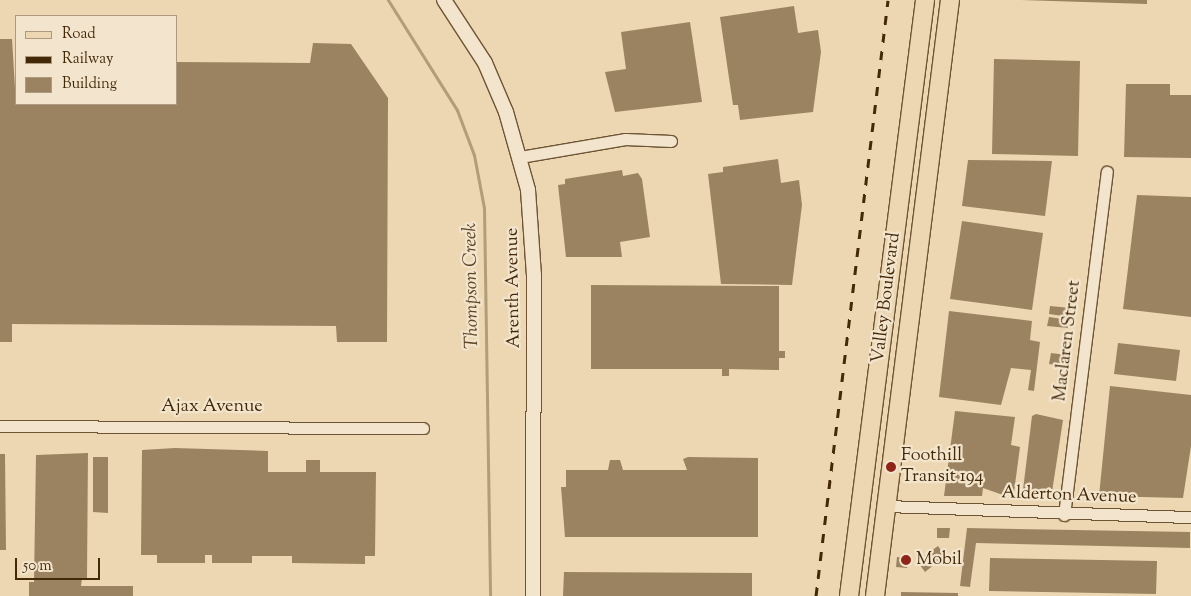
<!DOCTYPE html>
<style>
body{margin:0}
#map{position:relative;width:1191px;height:596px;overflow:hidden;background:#ecd7b2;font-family:"Sorts Mill Goudy",serif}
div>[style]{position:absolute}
.stream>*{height:3px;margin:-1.5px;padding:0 1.5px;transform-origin:1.5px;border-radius:1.5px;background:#b39c79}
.building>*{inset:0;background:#9b8361}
.roads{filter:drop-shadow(1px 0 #6e5433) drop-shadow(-1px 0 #6e5433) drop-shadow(0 1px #6e5433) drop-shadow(0 -1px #6e5433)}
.minor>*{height:11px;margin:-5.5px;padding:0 5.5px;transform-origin:5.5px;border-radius:5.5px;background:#f3e5cd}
.tertiary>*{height:14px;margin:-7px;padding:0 7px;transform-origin:7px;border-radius:7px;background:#f3e5cd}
.primary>*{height:18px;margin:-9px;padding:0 9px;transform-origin:9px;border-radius:9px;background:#ecd7b2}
.rail>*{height:3px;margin-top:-1.5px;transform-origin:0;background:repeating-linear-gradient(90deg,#442909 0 9px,transparent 0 18px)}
.dots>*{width:14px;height:14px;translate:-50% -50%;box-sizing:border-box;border:2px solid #f3e5cd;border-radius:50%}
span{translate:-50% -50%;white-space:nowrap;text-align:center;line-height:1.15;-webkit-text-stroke:4.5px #f3e5cd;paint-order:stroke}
.street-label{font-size:18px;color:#442909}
.poi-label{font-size:18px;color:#442909}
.left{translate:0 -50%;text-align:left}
.water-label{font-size:19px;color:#604625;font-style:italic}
.legend{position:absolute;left:15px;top:15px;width:162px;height:90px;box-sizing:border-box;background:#f3e5cd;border:1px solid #ad9a7f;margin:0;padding:6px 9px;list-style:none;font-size:15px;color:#442909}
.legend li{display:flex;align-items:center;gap:10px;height:25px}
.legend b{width:25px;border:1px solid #ad9a7f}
.scale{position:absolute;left:15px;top:558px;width:85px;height:22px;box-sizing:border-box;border:2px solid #442909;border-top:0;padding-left:6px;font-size:15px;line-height:18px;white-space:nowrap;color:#442909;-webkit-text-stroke:4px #f3e5cd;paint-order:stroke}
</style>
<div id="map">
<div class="stream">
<i style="left:388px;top:0;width:130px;rotate:57.9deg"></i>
<i style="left:457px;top:110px;width:48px;rotate:69.3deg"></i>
<i style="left:474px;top:155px;width:54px;rotate:79.3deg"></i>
<i style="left:484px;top:208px;width:388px;rotate:89.1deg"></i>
</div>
<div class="building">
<i style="clip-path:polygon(1021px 0,1147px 0,1147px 4px)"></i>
<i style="clip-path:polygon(794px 6px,798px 33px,818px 30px,821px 52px,813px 112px,740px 120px,738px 105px,733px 105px,720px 17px)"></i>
<i style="clip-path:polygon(690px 22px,702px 102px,615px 112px,605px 72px,626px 69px,621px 32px)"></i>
<i style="clip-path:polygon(0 39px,12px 39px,16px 104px,176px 104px,176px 62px,310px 63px,313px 43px,351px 44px,388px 98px,387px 342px,337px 342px,336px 326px,12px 324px,12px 342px,0 342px)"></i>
<i style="clip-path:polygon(994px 59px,1080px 61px,1078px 156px,992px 154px)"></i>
<i style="clip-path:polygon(1126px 84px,1170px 84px,1170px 95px,1191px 95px,1191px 158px,1124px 157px)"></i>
<i style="clip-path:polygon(778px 159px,781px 183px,799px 180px,802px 205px,792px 285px,721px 284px,708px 174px,723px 172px,723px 167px)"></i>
<i style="clip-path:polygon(968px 160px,1052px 161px,1045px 216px,962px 206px)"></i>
<i style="clip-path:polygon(622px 170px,623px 176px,638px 173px,642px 179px,650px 237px,620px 242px,622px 257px,566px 257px,558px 185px,565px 184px,565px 179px)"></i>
<i style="clip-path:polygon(1137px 195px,1191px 197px,1191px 317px,1123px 309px)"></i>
<i style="clip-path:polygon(962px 221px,1043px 233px,1032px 310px,950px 299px)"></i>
<i style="clip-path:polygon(591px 285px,779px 286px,779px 351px,785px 351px,785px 358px,779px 358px,779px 370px,729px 369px,729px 376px,722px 376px,722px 369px,591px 369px)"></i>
<i style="clip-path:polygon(1050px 306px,1071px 308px,1070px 317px,1049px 314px)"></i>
<i style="clip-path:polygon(949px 311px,1032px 321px,1030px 340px,1040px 342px,1034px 391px,1028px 390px,1031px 370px,1011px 368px,1001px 405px,939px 397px)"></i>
<i style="clip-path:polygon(1049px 317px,1069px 320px,1068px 328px,1047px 326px)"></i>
<i style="clip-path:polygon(1118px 343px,1180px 350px,1176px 381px,1114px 374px)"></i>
<i style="clip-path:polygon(1051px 353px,1067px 355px,1068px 362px,1060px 361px,1068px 362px,1067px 367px,1049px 364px)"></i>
<i style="clip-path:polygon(1110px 386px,1191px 395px,1191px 446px,1183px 498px,1099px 496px)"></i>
<i style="clip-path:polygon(955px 411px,1015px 417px,1011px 445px,1020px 447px,1014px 492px,1004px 491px,1003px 495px,983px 488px,982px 496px,944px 496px)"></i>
<i style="clip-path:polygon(1036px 414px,1063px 420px,1052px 492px,1023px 490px,1032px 416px)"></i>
<i style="clip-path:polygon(175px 448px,268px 451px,268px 472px,306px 472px,306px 460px,320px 460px,320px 472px,376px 472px,375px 556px,365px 556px,365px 564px,292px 563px,292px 556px,252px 556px,252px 563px,212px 563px,212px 555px,205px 555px,205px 563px,157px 563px,157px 555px,141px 555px,142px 450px)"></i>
<i style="clip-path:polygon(88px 453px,87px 578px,82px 578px,81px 586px,133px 586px,133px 596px,29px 596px,29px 582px,34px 582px,36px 455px)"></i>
<i style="clip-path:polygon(0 454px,5px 454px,6px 550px,0 550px)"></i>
<i style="clip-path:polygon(93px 457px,108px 457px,108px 513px,93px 512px)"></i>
<i style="clip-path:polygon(688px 457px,758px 458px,758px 537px,565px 537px,561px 487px,566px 487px,566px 470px,608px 470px,610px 460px,620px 460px,623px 470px,687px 470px,683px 459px)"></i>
<i style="clip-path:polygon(937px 528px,950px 528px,949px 538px,937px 538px)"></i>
<i style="clip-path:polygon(967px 528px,1190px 532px,1190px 548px,976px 543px,970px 587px,960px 586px)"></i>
<i style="clip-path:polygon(938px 546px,945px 556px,925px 572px,917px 561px)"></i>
<i style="clip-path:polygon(897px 557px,909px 558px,907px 568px,896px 567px)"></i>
<i style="clip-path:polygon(990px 558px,1157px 561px,1156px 594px,989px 591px)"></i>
<i style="clip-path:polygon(564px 572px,752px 573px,752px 596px,563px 596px)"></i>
<i style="clip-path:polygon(901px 592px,958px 593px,958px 596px,901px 596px)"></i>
</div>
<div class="roads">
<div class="minor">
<i style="left:520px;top:157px;width:107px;rotate:-9.7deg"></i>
<i style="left:625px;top:139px;width:46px;rotate:2.5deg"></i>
<i style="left:0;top:426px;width:423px;rotate:0.3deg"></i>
<i style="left:887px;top:506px;width:304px;rotate:2.1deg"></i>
<i style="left:1064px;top:515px;width:346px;rotate:-82.9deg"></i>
</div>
<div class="tertiary">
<i style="left:444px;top:0;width:75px;rotate:56.9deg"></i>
<i style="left:485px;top:63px;width:53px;rotate:66.8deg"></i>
<i style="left:506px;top:112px;width:81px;rotate:74.2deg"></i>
<i style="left:528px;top:190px;width:85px;rotate:86deg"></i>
<i style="left:534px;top:275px;width:321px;rotate:90.2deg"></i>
</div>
<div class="primary">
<i style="left:849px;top:596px;width:601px;rotate:-82.73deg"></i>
<i style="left:875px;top:596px;width:601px;rotate:-82.83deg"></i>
</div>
</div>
<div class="rail">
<i style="left:816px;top:596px;width:600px;rotate:-83.11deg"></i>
</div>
<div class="dots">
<i style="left:891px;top:467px;background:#8f2418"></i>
<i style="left:906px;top:560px;background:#8f2418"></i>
</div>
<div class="street-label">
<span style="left:514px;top:288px;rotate:-91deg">Arenth Avenue</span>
<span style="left:887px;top:298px;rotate:-83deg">Valley Boulevard</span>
<span style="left:1068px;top:341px;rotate:-83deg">Maclaren Street</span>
<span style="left:212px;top:407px">Ajax Avenue</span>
<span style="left:1069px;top:496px;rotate:2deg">Alderton Avenue</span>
</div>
<div class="poi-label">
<span class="left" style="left:901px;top:467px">Foothill<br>Transit 194</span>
<span class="left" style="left:916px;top:560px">Mobil</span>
</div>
<div class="water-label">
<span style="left:472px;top:286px;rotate:-91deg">Thompson Creek</span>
</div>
<ul class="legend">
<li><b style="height:6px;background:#ecd7b2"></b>Road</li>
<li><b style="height:6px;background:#442909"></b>Railway</li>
<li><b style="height:14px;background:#9b8361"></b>Building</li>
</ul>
<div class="scale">50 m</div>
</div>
